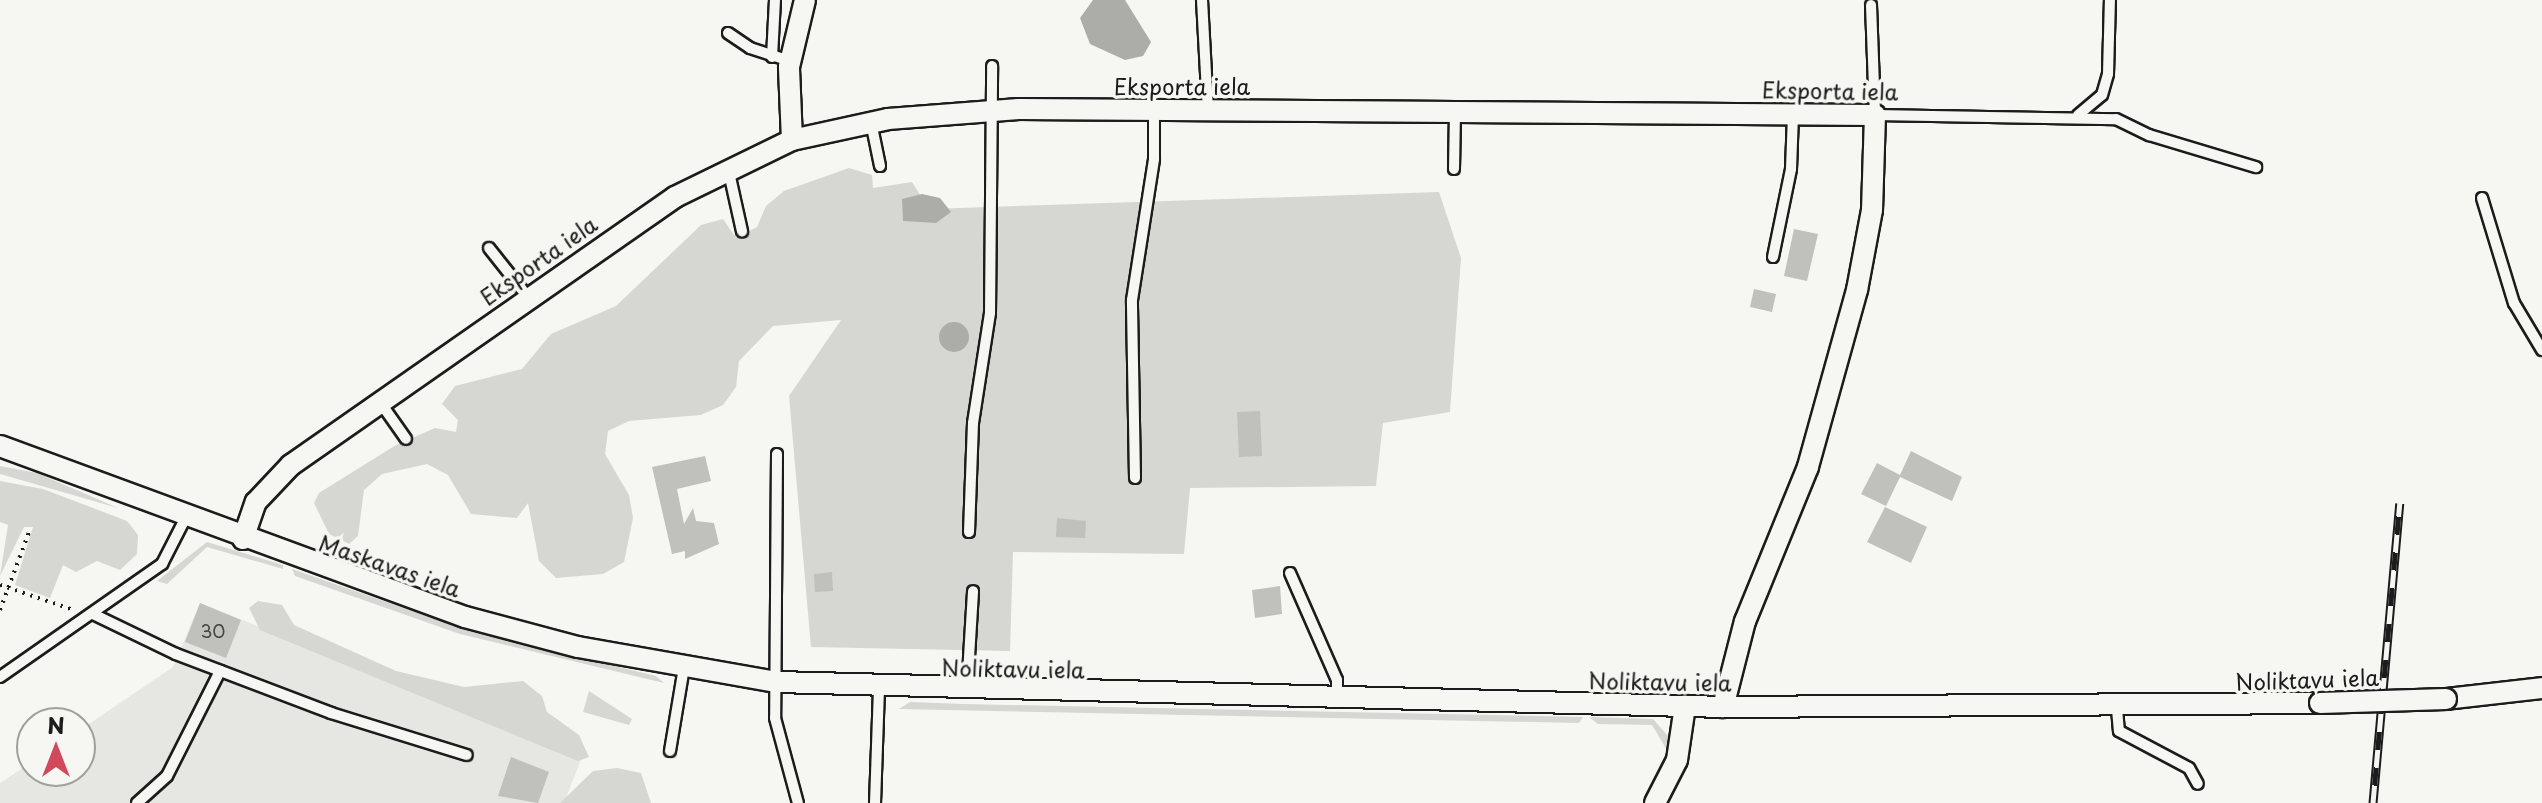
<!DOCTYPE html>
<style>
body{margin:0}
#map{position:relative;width:2542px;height:803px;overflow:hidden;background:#f6f6f2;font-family:"Playpen Sans",sans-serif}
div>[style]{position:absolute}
.built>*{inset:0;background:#e6e6e2}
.green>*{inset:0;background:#d6d6d2}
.water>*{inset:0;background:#acaca9}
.round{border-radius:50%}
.building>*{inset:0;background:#c0c0bd}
.path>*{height:4px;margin-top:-2px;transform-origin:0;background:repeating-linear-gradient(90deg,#1c1c1c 0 2px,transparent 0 8px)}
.roads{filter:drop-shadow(2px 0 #1c1c1c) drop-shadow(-2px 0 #1c1c1c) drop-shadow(0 2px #1c1c1c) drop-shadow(0 -2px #1c1c1c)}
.lane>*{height:10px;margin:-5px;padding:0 5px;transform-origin:5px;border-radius:5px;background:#f6f6f2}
.street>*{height:20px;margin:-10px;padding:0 10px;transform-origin:10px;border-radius:10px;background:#f6f6f2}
.rail>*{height:9px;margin-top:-4.5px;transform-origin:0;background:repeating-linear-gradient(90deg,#f6f6f2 0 18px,#1c1c1c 0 36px);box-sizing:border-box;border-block:2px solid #1c1c1c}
.bridges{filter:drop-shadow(2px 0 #1c1c1c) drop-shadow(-2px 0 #1c1c1c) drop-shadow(0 2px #1c1c1c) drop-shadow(0 -2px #1c1c1c)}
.street-bridge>*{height:20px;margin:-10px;padding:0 10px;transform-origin:10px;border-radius:10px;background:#f6f6f2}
span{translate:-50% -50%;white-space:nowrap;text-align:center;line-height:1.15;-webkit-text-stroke:7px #f6f6f2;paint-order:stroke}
.number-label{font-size:18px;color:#454544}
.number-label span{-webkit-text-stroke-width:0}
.street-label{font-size:22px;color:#1c1c1c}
.north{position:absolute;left:16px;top:707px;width:80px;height:80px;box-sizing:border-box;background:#f6f6f2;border:2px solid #9f9f9c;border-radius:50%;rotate:0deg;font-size:22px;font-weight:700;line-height:32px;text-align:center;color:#1c1c1c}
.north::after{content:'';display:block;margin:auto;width:28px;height:36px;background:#d1495b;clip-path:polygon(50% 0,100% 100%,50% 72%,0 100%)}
</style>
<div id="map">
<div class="built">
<i style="clip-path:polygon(200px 603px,582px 757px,564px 803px,0 803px,0 783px,32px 762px,32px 771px,80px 771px,80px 730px,173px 667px)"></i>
</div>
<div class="green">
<i style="clip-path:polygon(849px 168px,872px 175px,873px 188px,912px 182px,929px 209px,1439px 192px,1461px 258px,1450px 412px,1383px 423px,1376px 486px,1190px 488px,1184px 554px,1013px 552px,1010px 651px,811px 647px,789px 396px,841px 320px,773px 326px,739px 361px,736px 387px,723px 405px,701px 415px,629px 421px,608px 431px,605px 454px,629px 495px,633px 518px,624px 562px,603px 574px,556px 578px,539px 561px,528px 503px,517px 518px,471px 514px,448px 475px,427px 464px,382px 474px,364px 490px,358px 536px,349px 544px,329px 534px,314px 503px,319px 493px,396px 445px,435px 428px,456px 432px,458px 420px,442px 404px,455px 386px,522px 369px,551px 334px,616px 306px,701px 225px,723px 219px,736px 238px,757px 227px,766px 206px,784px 191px)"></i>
<i style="clip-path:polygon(0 466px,37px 473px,118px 508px,0 474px)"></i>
<i style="clip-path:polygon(0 481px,43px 489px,127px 521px,138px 535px,137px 554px,120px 570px,97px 561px,76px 572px,63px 565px,50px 598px,15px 585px,33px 527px,24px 527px,0 576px,8px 525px,0 522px)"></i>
<i style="clip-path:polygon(207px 542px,283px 565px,283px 569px,207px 547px,167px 584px,157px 581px)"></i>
<i style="clip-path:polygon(292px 569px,472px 632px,656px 676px,664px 683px,460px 634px,295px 576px)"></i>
<i style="clip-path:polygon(258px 601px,282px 605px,294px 625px,396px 671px,464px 687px,523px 681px,542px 696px,547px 712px,579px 735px,589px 757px,578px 761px,260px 630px,249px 608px)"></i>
<i style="clip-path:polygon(589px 691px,632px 719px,629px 725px,583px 712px)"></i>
<i style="clip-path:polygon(910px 702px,963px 704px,1583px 717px,1579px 723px,899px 709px)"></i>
<i style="clip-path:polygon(1589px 717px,1653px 719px,1668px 736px,1667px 750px,1652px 725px,1598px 724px)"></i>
<i style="clip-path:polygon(617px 768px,641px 773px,651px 803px,560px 803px,593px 771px)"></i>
</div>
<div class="water">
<i style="clip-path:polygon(1125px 0,1151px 42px,1143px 56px,1125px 60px,1090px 44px,1080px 18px,1093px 0)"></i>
<i style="clip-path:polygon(922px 194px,940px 198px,951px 212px,936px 223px,903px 221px,902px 199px)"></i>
<i class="round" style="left:939px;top:322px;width:30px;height:30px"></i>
</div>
<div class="building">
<i style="clip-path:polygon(1794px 229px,1818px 234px,1807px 281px,1784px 276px)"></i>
<i style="clip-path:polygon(1754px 289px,1776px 294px,1772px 312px,1750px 307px)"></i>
<i style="clip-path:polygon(1260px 411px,1262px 456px,1239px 457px,1237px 412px)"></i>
<i style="clip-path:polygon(1911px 451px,1962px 477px,1952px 501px,1900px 477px,1886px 506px,1861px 494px,1877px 463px,1900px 475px)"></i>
<i style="clip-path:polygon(705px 456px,711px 481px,677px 489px,684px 524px,693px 508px,696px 521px,714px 523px,719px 544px,685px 559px,685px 551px,672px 554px,652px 467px)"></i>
<i style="clip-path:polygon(1885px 507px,1927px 527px,1911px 563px,1867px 542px)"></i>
<i style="clip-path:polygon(1057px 518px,1086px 521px,1085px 538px,1056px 537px)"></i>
<i style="clip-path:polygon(832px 572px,833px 591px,815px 592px,814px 574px)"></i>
<i style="clip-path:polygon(1280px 586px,1282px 614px,1255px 618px,1252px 590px)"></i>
<i style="clip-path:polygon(200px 603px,241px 620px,226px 658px,185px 642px)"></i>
<i style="clip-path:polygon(511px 757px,549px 772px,538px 803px,498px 796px)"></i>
</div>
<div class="path">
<i style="left:0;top:585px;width:75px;rotate:18.7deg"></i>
<i style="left:0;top:610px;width:83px;rotate:-69.6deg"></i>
</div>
<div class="roads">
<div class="lane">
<i style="left:1202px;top:0;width:110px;rotate:86.9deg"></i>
<i style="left:1871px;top:5px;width:110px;rotate:87.9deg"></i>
<i style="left:1875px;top:115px;width:241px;rotate:1deg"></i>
<i style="left:2116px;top:119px;width:37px;rotate:26deg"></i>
<i style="left:2149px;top:135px;width:112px;rotate:16.7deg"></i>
<i style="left:728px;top:33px;width:27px;rotate:34deg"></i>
<i style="left:750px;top:48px;width:42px;rotate:18deg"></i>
<i style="left:772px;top:57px;width:57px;rotate:-87deg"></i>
<i style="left:2078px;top:115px;width:31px;rotate:-40deg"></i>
<i style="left:2102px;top:95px;width:22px;rotate:-74deg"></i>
<i style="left:2108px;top:74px;width:74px;rotate:-88.5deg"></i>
<i style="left:871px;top:122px;width:45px;rotate:78.4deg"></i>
<i style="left:728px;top:168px;width:65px;rotate:77.5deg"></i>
<i style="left:1454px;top:169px;width:57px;rotate:-89deg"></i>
<i style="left:2482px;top:198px;width:110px;rotate:73.1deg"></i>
<i style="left:2514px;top:303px;width:55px;rotate:59.2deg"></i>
<i style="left:489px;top:248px;width:61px;rotate:51.6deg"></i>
<i style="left:1773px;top:257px;width:90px;rotate:-78.4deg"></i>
<i style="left:1791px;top:169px;width:55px;rotate:-87.9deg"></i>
<i style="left:380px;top:402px;width:45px;rotate:54.9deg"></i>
<i style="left:777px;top:454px;width:264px;rotate:90.4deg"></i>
<i style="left:775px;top:718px;width:88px;rotate:74.9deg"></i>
<i style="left:1135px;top:478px;width:178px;rotate:-91deg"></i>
<i style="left:1132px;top:300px;width:143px;rotate:-81.1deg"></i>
<i style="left:1154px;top:159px;width:49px;rotate:-90deg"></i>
<i style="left:969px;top:532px;width:109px;rotate:-87.9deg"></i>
<i style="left:973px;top:423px;width:111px;rotate:-81.2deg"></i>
<i style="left:990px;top:313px;width:247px;rotate:-89.5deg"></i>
<i style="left:1290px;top:573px;width:117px;rotate:66.3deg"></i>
<i style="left:1337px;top:680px;width:17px;rotate:90deg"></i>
<i style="left:93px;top:614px;width:92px;rotate:25.7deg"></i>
<i style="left:176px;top:654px;width:166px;rotate:20.8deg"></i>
<i style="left:331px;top:713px;width:142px;rotate:17.2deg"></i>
<i style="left:0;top:677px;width:198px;rotate:-34.9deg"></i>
<i style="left:162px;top:564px;width:53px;rotate:-62.9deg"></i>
<i style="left:967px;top:690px;width:99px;rotate:-86.5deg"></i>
<i style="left:2117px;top:709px;width:22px;rotate:85deg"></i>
<i style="left:2119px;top:731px;width:79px;rotate:27.9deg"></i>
<i style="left:2189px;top:768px;width:18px;rotate:61deg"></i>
<i style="left:670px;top:751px;width:85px;rotate:-80.5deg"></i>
<i style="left:137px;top:803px;width:40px;rotate:-42deg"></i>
<i style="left:167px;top:776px;width:118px;rotate:-63.2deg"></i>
<i style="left:875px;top:803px;width:114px;rotate:-88deg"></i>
</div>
<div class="street">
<i style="left:792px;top:140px;width:73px;rotate:-92.4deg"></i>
<i style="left:789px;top:67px;width:69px;rotate:-76.6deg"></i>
<i style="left:0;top:446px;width:495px;rotate:20.2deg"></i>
<i style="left:465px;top:617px;width:117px;rotate:14.9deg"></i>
<i style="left:578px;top:647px;width:202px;rotate:10deg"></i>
<i style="left:777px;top:682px;width:946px;rotate:1.51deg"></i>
<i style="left:1723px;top:707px;width:597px;rotate:-0.38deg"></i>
<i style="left:243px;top:539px;width:39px;rotate:-71deg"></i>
<i style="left:256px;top:502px;width:51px;rotate:-46.6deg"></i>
<i style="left:291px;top:465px;width:468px;rotate:-34.9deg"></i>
<i style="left:675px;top:197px;width:130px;rotate:-26deg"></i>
<i style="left:792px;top:140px;width:98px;rotate:-12.3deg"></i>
<i style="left:888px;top:119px;width:131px;rotate:-4.4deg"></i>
<i style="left:1019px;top:109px;width:856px;rotate:0.4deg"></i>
<i style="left:1875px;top:115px;width:95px;rotate:91.8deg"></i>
<i style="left:1872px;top:210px;width:81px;rotate:100.6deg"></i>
<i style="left:1857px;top:290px;width:184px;rotate:105.5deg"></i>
<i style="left:1808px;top:467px;width:166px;rotate:112.2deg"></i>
<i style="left:1745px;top:621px;width:89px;rotate:104.3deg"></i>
<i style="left:2446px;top:699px;width:97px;rotate:-6.5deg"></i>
<i style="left:1655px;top:803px;width:48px;rotate:-62.9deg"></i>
<i style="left:1677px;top:760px;width:55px;rotate:-81.6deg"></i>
</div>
</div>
<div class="rail">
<i style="left:2373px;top:803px;width:301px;rotate:-84.9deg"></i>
</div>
<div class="bridges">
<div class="street-bridge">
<i style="left:2320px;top:703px;width:126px;rotate:-1.8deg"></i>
</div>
</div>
<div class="number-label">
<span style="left:213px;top:631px">30</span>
</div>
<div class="street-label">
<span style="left:1182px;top:86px">Eksporta iela</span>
<span style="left:1830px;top:90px;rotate:1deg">Eksporta iela</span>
<span style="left:538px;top:260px;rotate:-35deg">Eksporta iela</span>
<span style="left:390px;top:565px;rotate:19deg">Maskavas iela</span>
<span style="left:1013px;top:668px;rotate:1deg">Noliktavu iela</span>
<span style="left:2307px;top:679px;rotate:-2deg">Noliktavu iela</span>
<span style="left:1660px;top:681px;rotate:1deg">Noliktavu iela</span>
</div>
<div class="north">N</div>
</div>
